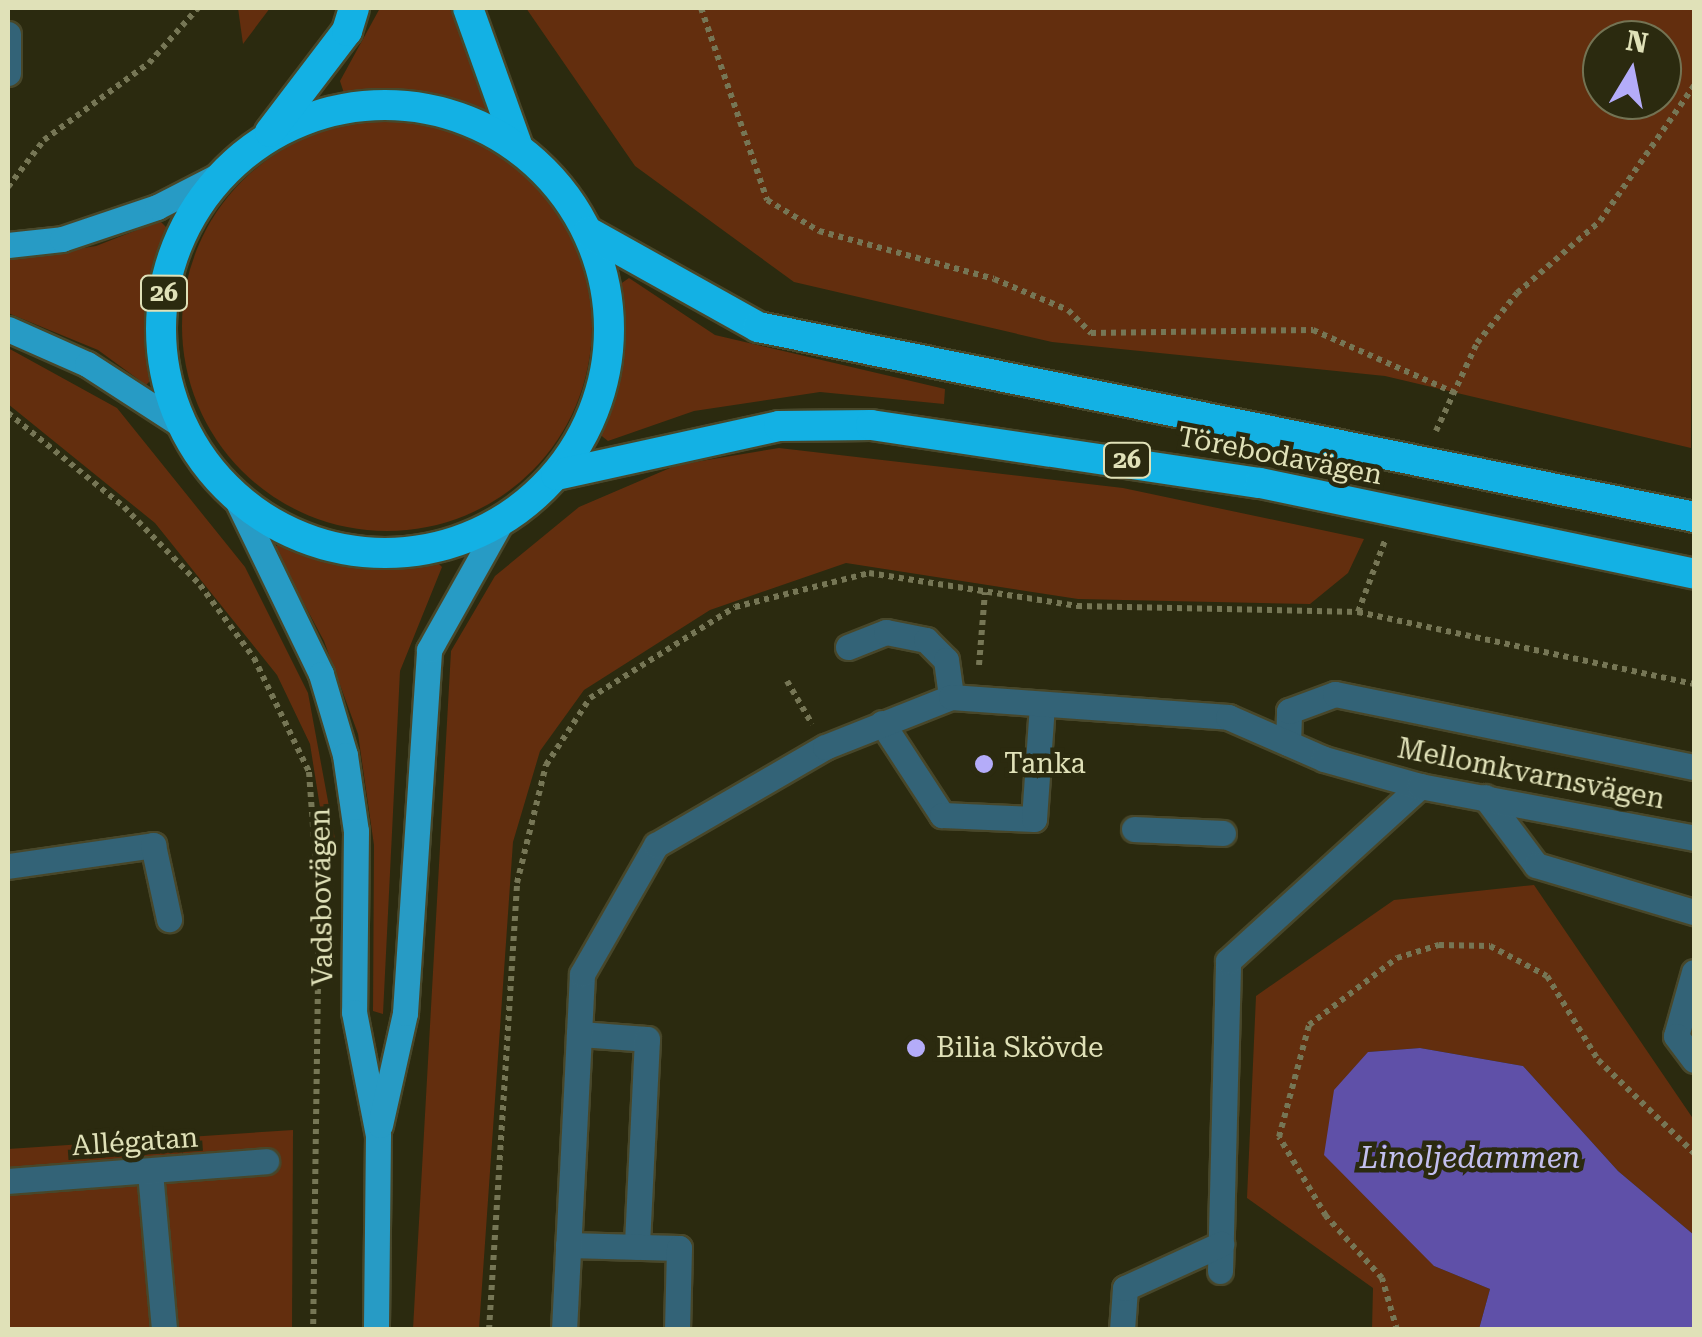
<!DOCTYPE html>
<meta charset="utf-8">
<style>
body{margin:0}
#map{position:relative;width:1702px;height:1337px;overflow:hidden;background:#2b2a0f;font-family:"Roboto Serif",serif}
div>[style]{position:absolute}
.green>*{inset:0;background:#632e0e}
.round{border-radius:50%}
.water>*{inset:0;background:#5f50a8}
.path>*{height:6px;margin-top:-3px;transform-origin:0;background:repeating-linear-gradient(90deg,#767655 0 5px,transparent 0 10px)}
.roads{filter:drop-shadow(2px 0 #48472a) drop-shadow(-2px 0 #48472a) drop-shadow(0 2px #48472a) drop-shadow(0 -2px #48472a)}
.minor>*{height:25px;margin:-12.5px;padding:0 12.5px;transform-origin:12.5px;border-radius:12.5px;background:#336377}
.major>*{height:25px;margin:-12.5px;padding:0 12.5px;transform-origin:12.5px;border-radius:12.5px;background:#279bc5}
.highway>*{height:30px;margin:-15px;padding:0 15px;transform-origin:15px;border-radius:15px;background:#13b1e4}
.highway>.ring{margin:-15px;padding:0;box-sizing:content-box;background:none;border:30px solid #13b1e4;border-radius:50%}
.dots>*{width:28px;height:28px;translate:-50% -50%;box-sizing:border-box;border:5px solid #2b2a0f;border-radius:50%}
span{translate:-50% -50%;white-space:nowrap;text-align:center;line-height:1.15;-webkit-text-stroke:9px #2b2a0f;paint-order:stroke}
.shield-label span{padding:2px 8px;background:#2b2a0f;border:2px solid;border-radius:8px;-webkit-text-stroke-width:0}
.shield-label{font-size:25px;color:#e0e1b8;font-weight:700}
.street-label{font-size:28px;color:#e0e1b8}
.poi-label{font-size:28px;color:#e0e1b8}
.left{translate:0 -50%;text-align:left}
.water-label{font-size:30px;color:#c3c0ef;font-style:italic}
.frame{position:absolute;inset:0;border:10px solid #e0e1b8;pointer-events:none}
.north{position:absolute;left:1582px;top:20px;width:100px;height:100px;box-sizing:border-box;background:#2b2a0f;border:2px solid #737353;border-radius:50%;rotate:10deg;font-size:28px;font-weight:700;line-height:40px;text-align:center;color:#e0e1b8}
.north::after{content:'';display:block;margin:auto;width:35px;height:45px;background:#b4acf9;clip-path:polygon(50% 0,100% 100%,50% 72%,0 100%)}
</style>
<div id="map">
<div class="green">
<i style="clip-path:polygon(238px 8px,270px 8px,243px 44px)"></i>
<i style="clip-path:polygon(380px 8px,450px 8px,488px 111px,420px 91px,344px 93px,340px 81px)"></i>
<i style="clip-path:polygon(evenodd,526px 8px,1694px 8px,1691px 448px,1385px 376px,1052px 342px,794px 282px,635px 166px,526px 8px,1602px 40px,1662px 40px,1662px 100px,1602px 100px,1602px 40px)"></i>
<i class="round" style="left:182px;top:121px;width:410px;height:410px"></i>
<i style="clip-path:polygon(160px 221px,168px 229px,151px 294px,154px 377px,146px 385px,98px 350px,8px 313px,8px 260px,96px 246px)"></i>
<i style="clip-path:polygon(629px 278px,715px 335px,945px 389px,944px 404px,820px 392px,694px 411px,608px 441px,598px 433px,620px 361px,619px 285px)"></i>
<i style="clip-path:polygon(8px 348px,117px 408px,245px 567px,308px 693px,335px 839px,325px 839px,310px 744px,277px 675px,155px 523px,8px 404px)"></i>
<i style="clip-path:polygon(779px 448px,1123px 488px,1364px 539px,1348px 573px,1310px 604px,1078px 599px,846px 563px,710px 610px,584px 690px,540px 751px,513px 842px,479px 1329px,413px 1329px,451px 651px,495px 576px,579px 507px,677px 465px)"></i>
<i style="clip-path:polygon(283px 540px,360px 561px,433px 558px,442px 567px,400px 671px,383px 1014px,373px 1011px,374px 845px,358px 734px,324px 641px,274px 548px)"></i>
<i style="clip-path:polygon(1534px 885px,1694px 1120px,1694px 1235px,1618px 1171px,1523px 1066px,1420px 1048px,1368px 1052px,1434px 1266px,1490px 1289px,1479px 1329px,1372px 1329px,1373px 1288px,1247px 1198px,1256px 996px,1394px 900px)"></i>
<i style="clip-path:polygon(293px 1130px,292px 1329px,8px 1330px,8px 1149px)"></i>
</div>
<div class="water">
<i style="clip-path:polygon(1420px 1048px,1523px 1066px,1618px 1171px,1694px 1235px,1694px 1329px,1479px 1329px,1490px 1289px,1434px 1266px,1324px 1155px,1334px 1090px,1368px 1052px)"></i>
</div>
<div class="path">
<i style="left:701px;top:8px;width:203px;rotate:71deg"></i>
<i style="left:767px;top:200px;width:61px;rotate:30.8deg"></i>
<i style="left:819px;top:231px;width:181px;rotate:15.3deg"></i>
<i style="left:994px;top:279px;width:80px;rotate:22.7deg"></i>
<i style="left:1068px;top:310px;width:33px;rotate:45deg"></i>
<i style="left:1091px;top:333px;width:222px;rotate:-0.8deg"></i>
<i style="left:1313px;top:330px;width:155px;rotate:23.9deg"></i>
<i style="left:8px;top:187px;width:59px;rotate:-52.5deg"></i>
<i style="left:44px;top:140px;width:130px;rotate:-36.3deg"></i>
<i style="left:149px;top:63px;width:74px;rotate:-48.3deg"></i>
<i style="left:8px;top:413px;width:149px;rotate:39deg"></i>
<i style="left:124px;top:507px;width:109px;rotate:45.7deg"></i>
<i style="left:200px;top:585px;width:91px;rotate:53.5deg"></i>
<i style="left:254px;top:658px;width:127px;rotate:64.2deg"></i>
<i style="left:309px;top:772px;width:137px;rotate:85.8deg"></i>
<i style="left:319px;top:909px;width:421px;rotate:90.8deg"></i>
<i style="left:1436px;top:431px;width:97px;rotate:-65deg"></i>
<i style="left:1477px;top:343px;width:64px;rotate:-51.3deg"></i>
<i style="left:1517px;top:293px;width:110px;rotate:-40.9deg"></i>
<i style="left:1600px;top:221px;width:165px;rotate:-55.2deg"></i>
<i style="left:1358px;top:612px;width:79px;rotate:-69.3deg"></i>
<i style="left:979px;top:665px;width:73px;rotate:-85.3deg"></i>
<i style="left:787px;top:681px;width:50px;rotate:59.8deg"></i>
<i style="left:489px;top:1330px;width:448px;rotate:-86.4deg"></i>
<i style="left:517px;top:883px;width:122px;rotate:-76.2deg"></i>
<i style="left:546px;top:765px;width:80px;rotate:-56.7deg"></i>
<i style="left:590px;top:698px;width:171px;rotate:-32.1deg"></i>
<i style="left:735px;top:607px;width:138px;rotate:-14.2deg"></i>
<i style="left:869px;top:573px;width:211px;rotate:9deg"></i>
<i style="left:1077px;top:606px;width:281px;rotate:1.2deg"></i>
<i style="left:1358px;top:612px;width:344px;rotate:12.1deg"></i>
<i style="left:1397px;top:1330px;width:54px;rotate:-106.1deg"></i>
<i style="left:1382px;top:1278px;width:84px;rotate:-132.1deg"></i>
<i style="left:1326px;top:1216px;width:92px;rotate:-120.7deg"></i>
<i style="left:1279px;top:1137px;width:116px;rotate:-75deg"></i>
<i style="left:1309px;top:1025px;width:111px;rotate:-37.3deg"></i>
<i style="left:1397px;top:958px;width:44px;rotate:-17.2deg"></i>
<i style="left:1439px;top:945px;width:51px;rotate:1.1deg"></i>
<i style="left:1490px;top:946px;width:64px;rotate:27.8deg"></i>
<i style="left:1547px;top:976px;width:98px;rotate:58.7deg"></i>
<i style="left:1598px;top:1060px;width:134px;rotate:44.1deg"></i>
</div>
<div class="roads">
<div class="minor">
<i style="left:8px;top:34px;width:39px;rotate:90deg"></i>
<i style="left:848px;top:647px;width:41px;rotate:-21.5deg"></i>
<i style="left:886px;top:632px;width:41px;rotate:11.3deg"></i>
<i style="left:926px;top:640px;width:28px;rotate:45deg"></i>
<i style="left:946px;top:660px;width:37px;rotate:82deg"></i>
<i style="left:882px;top:723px;width:110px;rotate:56.9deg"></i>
<i style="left:942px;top:815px;width:92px;rotate:2.5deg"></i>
<i style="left:1034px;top:819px;width:115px;rotate:-86deg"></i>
<i style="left:1288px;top:743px;width:32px;rotate:-88deg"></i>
<i style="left:1289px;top:711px;width:49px;rotate:-20.3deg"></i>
<i style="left:1335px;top:694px;width:366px;rotate:11.5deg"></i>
<i style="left:1485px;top:797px;width:85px;rotate:53.1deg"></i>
<i style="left:1536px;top:865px;width:165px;rotate:16.6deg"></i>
<i style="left:1134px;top:829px;width:89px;rotate:2.6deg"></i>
<i style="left:8px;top:866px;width:147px;rotate:-8.2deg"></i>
<i style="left:153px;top:845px;width:76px;rotate:77.8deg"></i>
<i style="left:1694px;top:972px;width:66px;rotate:105.7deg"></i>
<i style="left:1676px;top:1036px;width:30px;rotate:53deg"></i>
<i style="left:579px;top:1034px;width:68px;rotate:4.2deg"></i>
<i style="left:647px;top:1039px;width:208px;rotate:92.8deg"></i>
<i style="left:150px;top:1172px;width:159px;rotate:84.9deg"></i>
<i style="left:8px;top:1181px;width:259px;rotate:-4.4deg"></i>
<i style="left:568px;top:1245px;width:111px;rotate:1.5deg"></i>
<i style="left:679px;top:1248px;width:82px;rotate:91.4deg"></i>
<i style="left:1220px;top:1271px;width:310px;rotate:-88.5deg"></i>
<i style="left:1228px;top:961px;width:260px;rotate:-42.3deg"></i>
<i style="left:564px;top:1330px;width:356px;rotate:-87.1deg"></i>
<i style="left:582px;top:974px;width:149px;rotate:-60.2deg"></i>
<i style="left:656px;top:845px;width:195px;rotate:-30.1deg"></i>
<i style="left:825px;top:747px;width:136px;rotate:-21.6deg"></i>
<i style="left:951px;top:697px;width:278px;rotate:4.1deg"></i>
<i style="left:1228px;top:717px;width:105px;rotate:23.6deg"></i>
<i style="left:1324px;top:759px;width:100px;rotate:15.7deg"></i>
<i style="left:1420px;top:786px;width:279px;rotate:10.7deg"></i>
<i style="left:1122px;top:1330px;width:42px;rotate:-85.9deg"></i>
<i style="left:1125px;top:1288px;width:106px;rotate:-24.6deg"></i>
</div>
<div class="major">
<i style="left:8px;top:245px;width:54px;rotate:-6.3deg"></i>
<i style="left:62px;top:239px;width:100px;rotate:-18.6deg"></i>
<i style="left:157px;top:207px;width:76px;rotate:-27.2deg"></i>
<i style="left:8px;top:329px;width:86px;rotate:23.9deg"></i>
<i style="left:87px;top:364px;width:114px;rotate:32.9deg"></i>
<i style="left:236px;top:498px;width:195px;rotate:64.2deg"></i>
<i style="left:321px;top:674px;width:84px;rotate:73.5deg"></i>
<i style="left:345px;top:755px;width:77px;rotate:81.8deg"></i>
<i style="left:356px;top:831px;width:181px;rotate:90.6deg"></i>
<i style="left:354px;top:1012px;width:125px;rotate:79deg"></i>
<i style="left:378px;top:1135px;width:195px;rotate:90.6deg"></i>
<i style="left:380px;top:1125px;width:115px;rotate:-77.4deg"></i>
<i style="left:405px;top:1013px;width:364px;rotate:-86.2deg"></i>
<i style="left:429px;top:650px;width:149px;rotate:-60.7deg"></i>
</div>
<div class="highway">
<i style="left:468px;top:8px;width:149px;rotate:70.3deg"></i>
<i class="ring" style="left:161px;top:105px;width:418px;height:418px"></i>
<i style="left:270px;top:132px;width:127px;rotate:-52.7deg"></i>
<i style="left:347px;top:31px;width:24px;rotate:-73deg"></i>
<i style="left:588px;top:232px;width:195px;rotate:29.2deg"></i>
<i style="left:758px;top:327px;width:955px;rotate:11.47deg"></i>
<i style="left:556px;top:475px;width:228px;rotate:-12.4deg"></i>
<i style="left:779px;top:426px;width:92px;rotate:-0.6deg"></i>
<i style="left:871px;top:425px;width:393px;rotate:8.5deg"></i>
<i style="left:1260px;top:483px;width:443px;rotate:11.8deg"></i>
</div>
</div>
<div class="dots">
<i style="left:984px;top:764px;background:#b4acf9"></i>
<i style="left:916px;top:1048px;background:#b4acf9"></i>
</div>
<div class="shield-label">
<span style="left:164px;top:293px">26</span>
<span style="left:1127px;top:460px">26</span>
</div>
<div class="street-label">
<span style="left:1280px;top:456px;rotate:11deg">Törebodavägen</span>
<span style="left:1531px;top:774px;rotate:11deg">Mellomkvarnsvägen</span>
<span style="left:322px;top:897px;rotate:-91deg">Vadsbovägen</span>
<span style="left:135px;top:1142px;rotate:-4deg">Allégatan</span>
</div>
<div class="poi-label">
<span class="left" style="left:1004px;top:764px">Tanka</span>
<span class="left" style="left:936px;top:1048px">Bilia Skövde</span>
</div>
<div class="water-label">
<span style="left:1470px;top:1158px">Linoljedammen</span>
</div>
<div class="frame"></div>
<div class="north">N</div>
</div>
